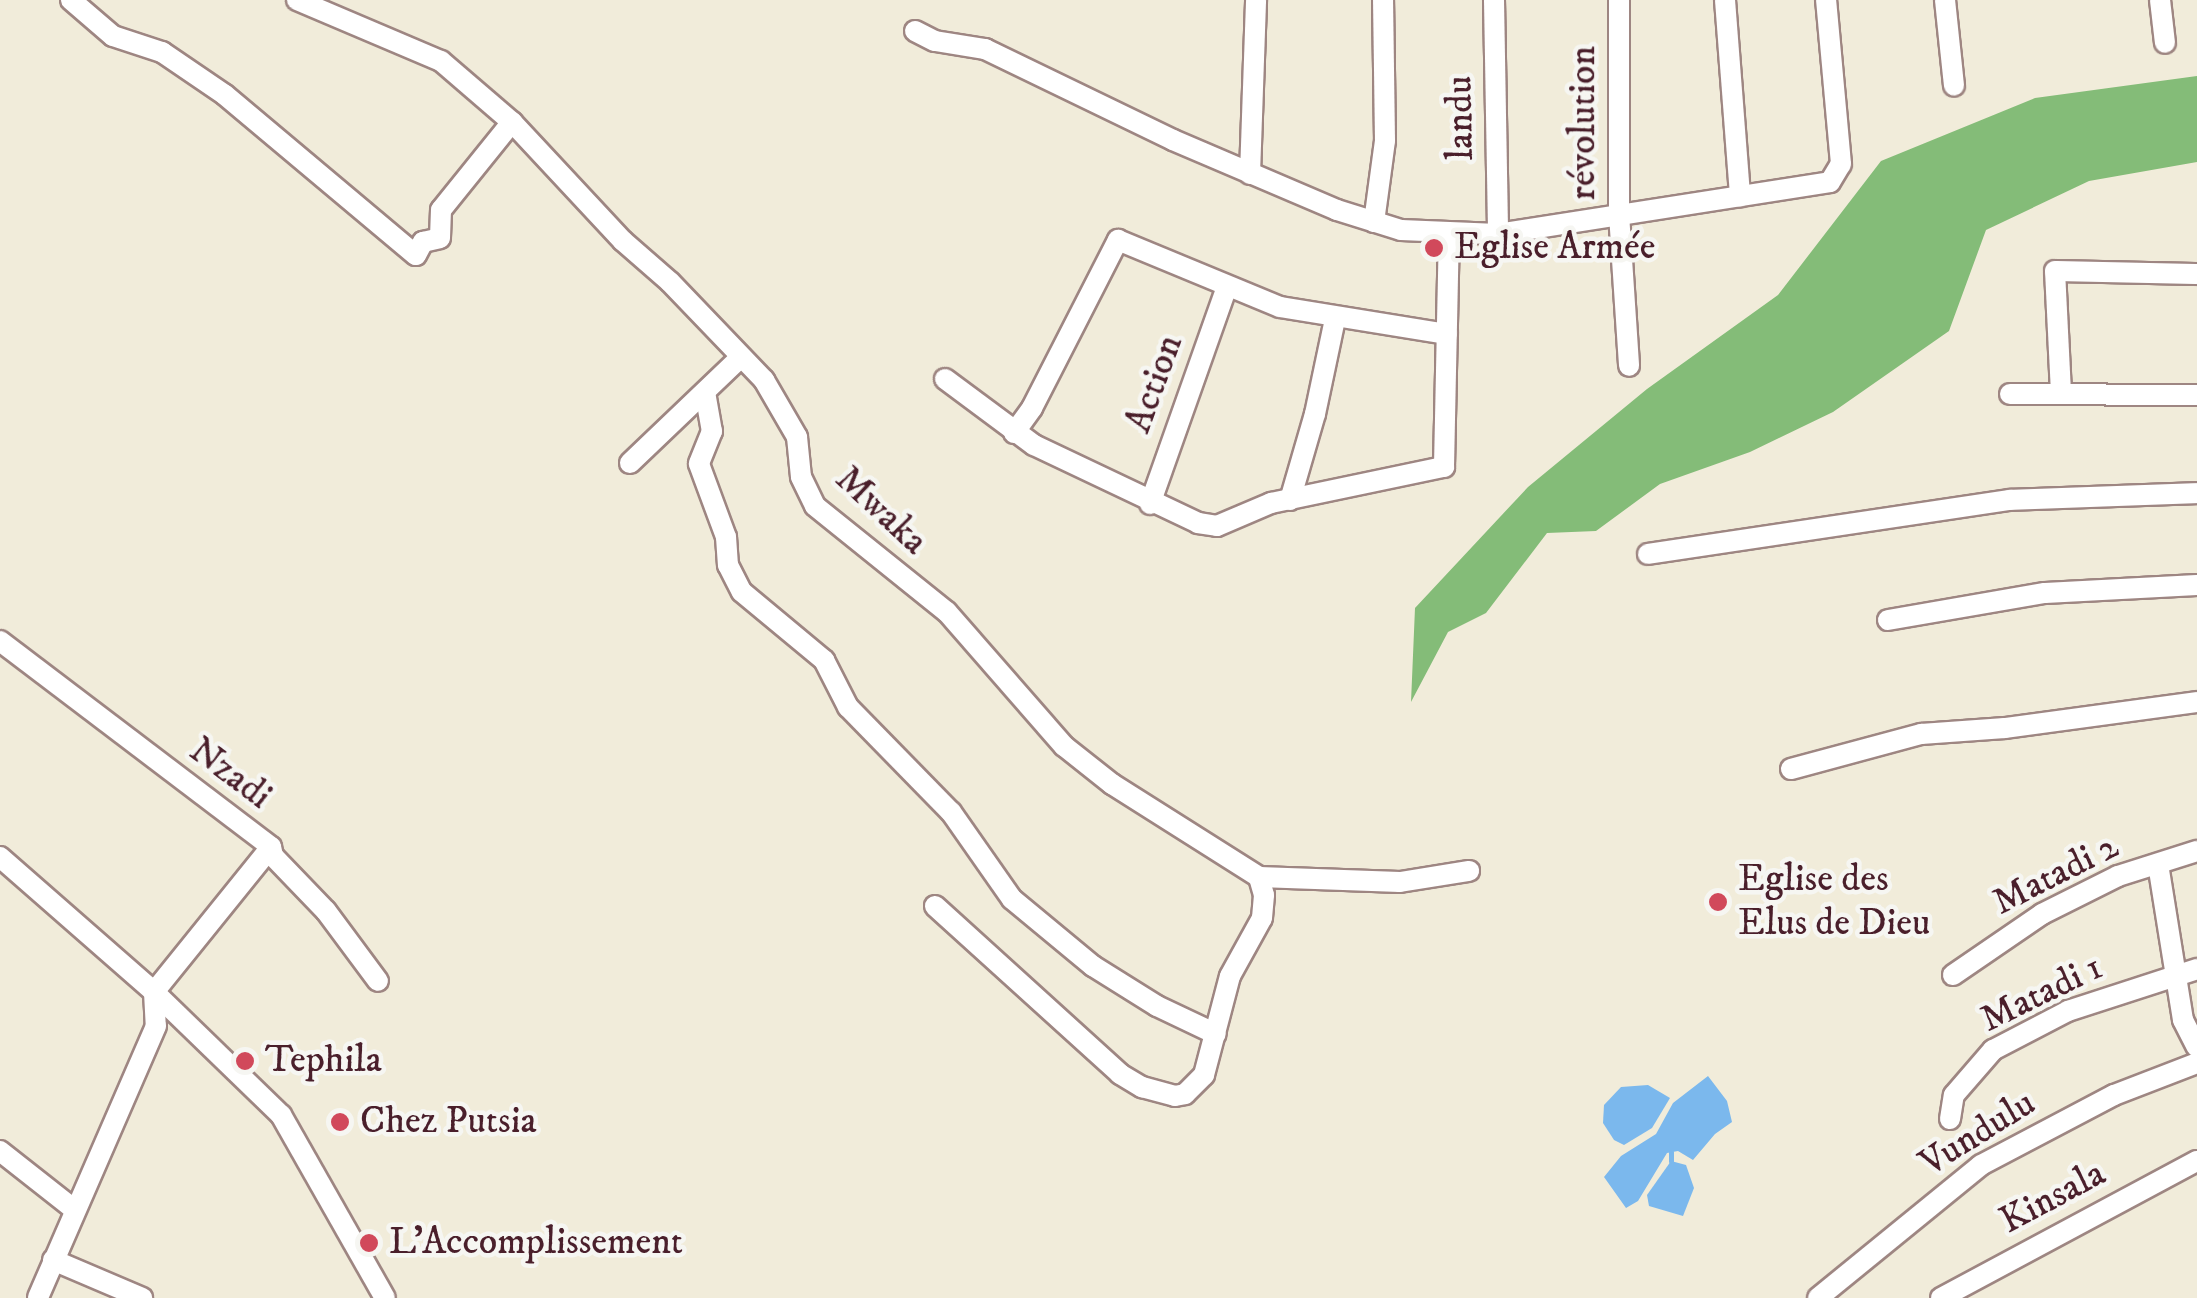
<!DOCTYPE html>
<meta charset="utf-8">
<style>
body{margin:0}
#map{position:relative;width:2197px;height:1298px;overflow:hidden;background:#f1ecda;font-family:"IM FELL DW Pica",serif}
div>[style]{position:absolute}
.forest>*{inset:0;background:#84bc78}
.water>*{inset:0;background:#7bb8ed}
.stream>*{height:5px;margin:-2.5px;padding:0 2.5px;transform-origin:2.5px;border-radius:2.5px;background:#7bb8ed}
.roads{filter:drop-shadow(2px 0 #9e8682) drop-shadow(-2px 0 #9e8682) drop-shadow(0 2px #9e8682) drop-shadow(0 -2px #9e8682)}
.minor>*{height:20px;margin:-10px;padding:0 10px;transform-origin:10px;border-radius:10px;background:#fff}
.dots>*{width:28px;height:28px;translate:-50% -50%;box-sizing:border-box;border:5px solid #f6f6f2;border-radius:50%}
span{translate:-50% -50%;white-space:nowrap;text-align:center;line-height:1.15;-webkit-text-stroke:9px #f6f6f2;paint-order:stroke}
.street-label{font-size:38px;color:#4a1f2b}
.poi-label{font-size:38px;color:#4a1f2b}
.left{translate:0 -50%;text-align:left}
</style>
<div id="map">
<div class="forest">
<i style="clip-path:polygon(2197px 76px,2197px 162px,2089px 181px,1986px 230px,1949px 331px,1833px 412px,1750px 452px,1660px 484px,1596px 531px,1547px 533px,1486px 613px,1448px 632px,1411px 702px,1415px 608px,1528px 487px,1647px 389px,1778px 295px,1881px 161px,2035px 98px)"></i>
</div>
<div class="water">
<i style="clip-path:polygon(1708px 1076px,1727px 1101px,1732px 1122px,1715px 1134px,1693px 1160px,1678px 1151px,1667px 1153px,1638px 1201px,1626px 1208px,1604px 1177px,1621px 1156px,1656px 1134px,1673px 1103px)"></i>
<i style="clip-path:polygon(1648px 1085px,1670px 1098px,1652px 1128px,1624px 1145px,1614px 1140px,1603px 1123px,1604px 1105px,1621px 1087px)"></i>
<i style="clip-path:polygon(1671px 1161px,1686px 1165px,1694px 1188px,1683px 1216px,1649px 1206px,1647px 1195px)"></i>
</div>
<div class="stream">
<i style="left:1671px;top:1161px;width:9px;rotate:-90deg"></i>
</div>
<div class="roads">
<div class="minor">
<i style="left:71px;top:0;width:55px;rotate:40.6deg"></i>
<i style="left:113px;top:36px;width:52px;rotate:18.1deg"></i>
<i style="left:162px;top:52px;width:76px;rotate:34.3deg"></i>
<i style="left:225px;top:95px;width:249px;rotate:40deg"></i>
<i style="left:416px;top:255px;width:15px;rotate:-62deg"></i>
<i style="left:423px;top:242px;width:17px;rotate:-13deg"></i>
<i style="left:440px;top:238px;width:28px;rotate:-88deg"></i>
<i style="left:441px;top:210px;width:113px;rotate:-51.1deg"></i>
<i style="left:297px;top:0;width:156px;rotate:23deg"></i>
<i style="left:441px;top:61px;width:94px;rotate:40.7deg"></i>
<i style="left:512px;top:122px;width:163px;rotate:47deg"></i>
<i style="left:623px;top:241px;width:62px;rotate:41.1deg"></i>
<i style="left:670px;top:282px;width:136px;rotate:46.2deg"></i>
<i style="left:764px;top:380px;width:66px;rotate:59.9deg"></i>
<i style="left:797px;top:437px;width:40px;rotate:84.3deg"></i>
<i style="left:801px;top:477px;width:32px;rotate:64deg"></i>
<i style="left:815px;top:506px;width:169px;rotate:38.8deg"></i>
<i style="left:947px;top:612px;width:178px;rotate:48.9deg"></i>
<i style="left:1064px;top:746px;width:61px;rotate:38.4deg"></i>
<i style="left:1112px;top:784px;width:174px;rotate:32.3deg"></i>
<i style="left:1259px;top:877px;width:141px;rotate:2deg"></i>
<i style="left:1400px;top:882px;width:70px;rotate:-9.1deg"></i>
<i style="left:1494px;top:0;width:234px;rotate:89deg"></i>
<i style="left:1619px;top:0;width:214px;rotate:90deg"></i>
<i style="left:1619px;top:214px;width:152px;rotate:86.2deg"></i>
<i style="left:1725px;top:0;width:197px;rotate:85.6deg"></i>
<i style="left:1945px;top:0;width:86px;rotate:84deg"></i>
<i style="left:2160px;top:0;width:43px;rotate:83.4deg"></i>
<i style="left:915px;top:31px;width:22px;rotate:27deg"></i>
<i style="left:935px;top:41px;width:51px;rotate:9.1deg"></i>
<i style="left:985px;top:49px;width:209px;rotate:25.8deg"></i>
<i style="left:1173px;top:140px;width:178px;rotate:23.1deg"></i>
<i style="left:1337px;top:210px;width:67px;rotate:17.4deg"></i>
<i style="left:1401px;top:230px;width:97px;rotate:2.4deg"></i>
<i style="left:1498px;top:234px;width:336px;rotate:-8.9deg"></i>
<i style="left:1830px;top:182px;width:21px;rotate:-59deg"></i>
<i style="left:1841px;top:164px;width:165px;rotate:-95.2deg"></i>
<i style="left:1250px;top:174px;width:174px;rotate:-88deg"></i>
<i style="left:1374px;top:222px;width:82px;rotate:-82.3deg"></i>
<i style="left:1385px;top:141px;width:141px;rotate:-90.8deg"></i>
<i style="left:945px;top:379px;width:111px;rotate:36.6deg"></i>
<i style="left:1034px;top:445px;width:182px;rotate:25.4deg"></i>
<i style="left:1198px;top:523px;width:19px;rotate:9deg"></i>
<i style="left:1217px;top:526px;width:59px;rotate:-23.1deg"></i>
<i style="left:1271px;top:503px;width:177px;rotate:-11.8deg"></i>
<i style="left:1444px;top:467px;width:233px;rotate:-88.8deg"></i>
<i style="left:705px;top:392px;width:40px;rotate:80deg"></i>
<i style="left:712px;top:431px;width:35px;rotate:112deg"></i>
<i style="left:699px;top:464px;width:78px;rotate:69.7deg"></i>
<i style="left:726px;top:537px;width:28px;rotate:86deg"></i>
<i style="left:728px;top:565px;width:30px;rotate:63deg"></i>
<i style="left:742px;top:592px;width:107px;rotate:39.7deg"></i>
<i style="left:824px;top:660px;width:53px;rotate:62.9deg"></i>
<i style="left:848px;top:707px;width:147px;rotate:45.6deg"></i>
<i style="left:951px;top:812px;width:106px;rotate:55deg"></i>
<i style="left:1012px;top:899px;width:105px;rotate:39.6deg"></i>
<i style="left:1093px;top:966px;width:75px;rotate:32deg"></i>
<i style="left:1157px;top:1006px;width:65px;rotate:25.4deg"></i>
<i style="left:2061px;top:393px;width:122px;rotate:-92.8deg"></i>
<i style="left:2055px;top:271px;width:142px;rotate:1.2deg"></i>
<i style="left:2010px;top:394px;width:187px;rotate:0.3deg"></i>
<i style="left:1014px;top:433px;width:31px;rotate:-54deg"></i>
<i style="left:1032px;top:408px;width:189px;rotate:-62.9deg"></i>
<i style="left:1118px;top:240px;width:175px;rotate:22.5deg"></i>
<i style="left:1280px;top:307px;width:169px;rotate:9.2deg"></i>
<i style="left:630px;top:463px;width:152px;rotate:-43.7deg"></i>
<i style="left:1290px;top:500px;width:90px;rotate:-73.8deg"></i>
<i style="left:1315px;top:414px;width:97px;rotate:-78.1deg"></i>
<i style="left:1150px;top:504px;width:230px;rotate:-70.5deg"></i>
<i style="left:1648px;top:554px;width:366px;rotate:-8.5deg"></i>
<i style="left:2010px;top:500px;width:187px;rotate:-2.1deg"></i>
<i style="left:1888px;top:620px;width:159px;rotate:-9.8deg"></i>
<i style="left:2045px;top:593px;width:152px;rotate:-3deg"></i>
<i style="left:0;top:641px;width:340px;rotate:37.2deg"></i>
<i style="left:271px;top:847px;width:186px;rotate:128.9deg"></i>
<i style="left:154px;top:992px;width:34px;rotate:87deg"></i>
<i style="left:156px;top:1026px;width:296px;rotate:113.5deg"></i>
<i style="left:1791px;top:769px;width:135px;rotate:-15.1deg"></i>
<i style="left:1921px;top:734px;width:84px;rotate:-4.1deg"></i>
<i style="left:2005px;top:728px;width:194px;rotate:-7.7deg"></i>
<i style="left:271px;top:847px;width:9px;rotate:77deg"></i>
<i style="left:273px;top:856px;width:76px;rotate:46.1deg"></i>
<i style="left:326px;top:911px;width:87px;rotate:53.4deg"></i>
<i style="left:0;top:857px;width:205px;rotate:41.2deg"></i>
<i style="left:154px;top:992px;width:177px;rotate:44.1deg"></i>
<i style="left:281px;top:1115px;width:210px;rotate:60.4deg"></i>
<i style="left:2158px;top:864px;width:158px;rotate:80.9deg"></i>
<i style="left:2183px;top:1020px;width:30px;rotate:63deg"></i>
<i style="left:935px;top:906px;width:250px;rotate:42.2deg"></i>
<i style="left:1120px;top:1074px;width:26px;rotate:31deg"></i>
<i style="left:1142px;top:1087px;width:34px;rotate:15deg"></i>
<i style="left:1175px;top:1096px;width:10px;rotate:-11deg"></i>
<i style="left:1185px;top:1094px;width:27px;rotate:-45deg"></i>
<i style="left:1204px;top:1075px;width:102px;rotate:-75.3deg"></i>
<i style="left:1230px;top:976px;width:66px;rotate:-61.1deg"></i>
<i style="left:1262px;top:918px;width:23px;rotate:-85deg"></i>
<i style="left:1264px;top:895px;width:19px;rotate:-106deg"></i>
<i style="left:1953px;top:975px;width:108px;rotate:-34.4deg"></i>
<i style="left:2042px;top:914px;width:85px;rotate:-26.6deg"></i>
<i style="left:2118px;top:876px;width:83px;rotate:-17.6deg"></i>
<i style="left:1950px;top:1119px;width:24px;rotate:-81deg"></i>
<i style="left:1954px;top:1095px;width:60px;rotate:-49.1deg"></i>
<i style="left:1993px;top:1050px;width:85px;rotate:-27.5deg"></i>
<i style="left:2068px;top:1011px;width:136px;rotate:-18deg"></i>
<i style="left:0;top:1151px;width:95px;rotate:38.2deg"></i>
<i style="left:53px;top:1260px;width:97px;rotate:23.1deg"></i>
<i style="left:1818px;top:1298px;width:210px;rotate:-39.2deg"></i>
<i style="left:1981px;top:1165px;width:150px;rotate:-27.8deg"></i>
<i style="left:2114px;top:1095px;width:89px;rotate:-21.1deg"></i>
<i style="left:1941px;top:1298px;width:290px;rotate:-28.2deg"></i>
</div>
</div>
<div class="dots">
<i style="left:1434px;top:248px;background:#d1495b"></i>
<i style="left:1718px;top:902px;background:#d1495b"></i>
<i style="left:245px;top:1061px;background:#d1495b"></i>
<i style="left:340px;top:1122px;background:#d1495b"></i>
<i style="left:369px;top:1243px;background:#d1495b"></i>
</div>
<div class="street-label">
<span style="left:1461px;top:118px;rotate:-91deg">landu</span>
<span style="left:1584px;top:123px;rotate:-90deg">révolution</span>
<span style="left:1155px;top:384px;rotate:-70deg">Action</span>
<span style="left:881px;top:511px;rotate:43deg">Mwaka</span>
<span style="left:230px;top:774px;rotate:37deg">Nzadi</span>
<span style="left:2056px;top:875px;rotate:-27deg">Matadi 2</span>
<span style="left:2042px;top:994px;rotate:-26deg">Matadi 1</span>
<span style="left:1978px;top:1134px;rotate:-32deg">Vundulu</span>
<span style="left:2053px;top:1198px;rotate:-28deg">Kinsala</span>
</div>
<div class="poi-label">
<span class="left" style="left:1454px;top:248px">Eglise Armée</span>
<span class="left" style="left:1738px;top:902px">Eglise des<br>Elus de Dieu</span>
<span class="left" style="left:265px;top:1061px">Tephila</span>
<span class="left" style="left:360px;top:1122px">Chez Putsia</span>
<span class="left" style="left:389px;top:1243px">L'Accomplissement</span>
</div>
</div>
